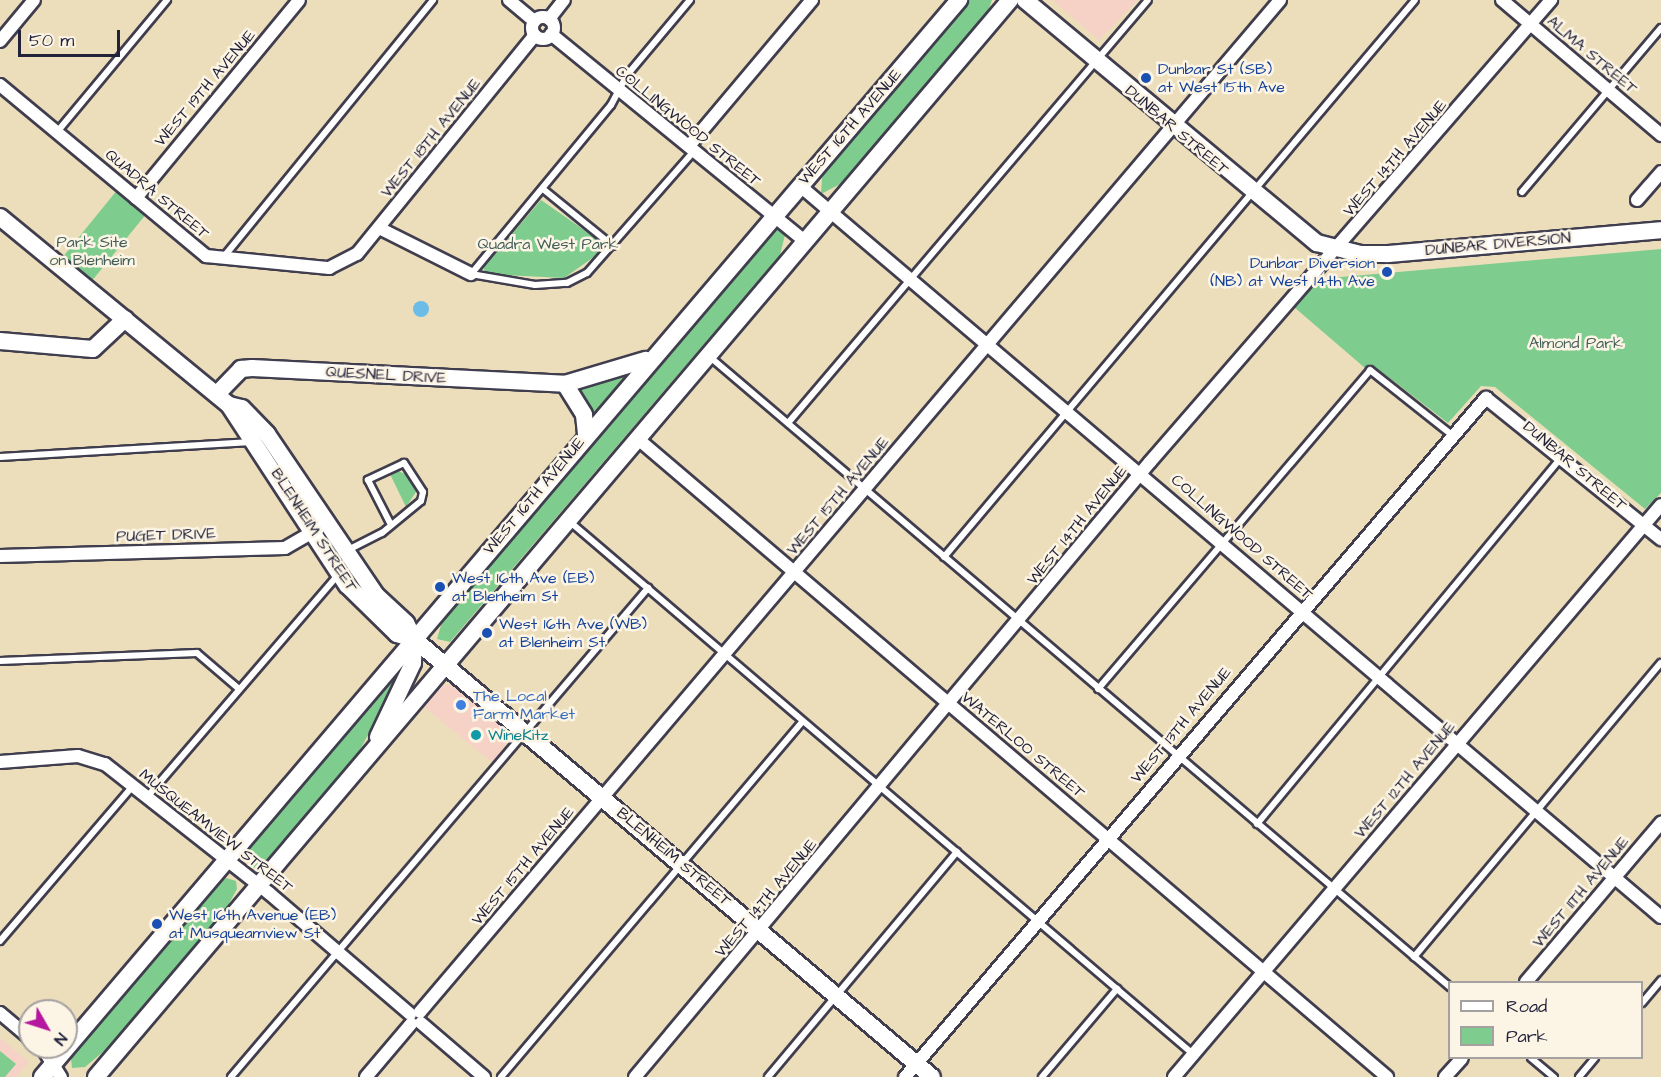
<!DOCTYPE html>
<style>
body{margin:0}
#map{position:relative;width:1661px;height:1077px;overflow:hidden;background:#ecdebb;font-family:"Architects Daughter",sans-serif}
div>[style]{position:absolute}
.built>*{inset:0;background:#f6d1c5}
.green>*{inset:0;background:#7ecd8e}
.water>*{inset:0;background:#6bbce6}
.round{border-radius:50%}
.roads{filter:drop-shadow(2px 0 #403e4e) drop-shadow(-2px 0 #403e4e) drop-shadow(0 2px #403e4e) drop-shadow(0 -2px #403e4e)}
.lane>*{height:6px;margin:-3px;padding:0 3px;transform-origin:3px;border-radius:3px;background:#fff}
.street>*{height:12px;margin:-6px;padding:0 6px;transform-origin:6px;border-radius:6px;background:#fff}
.street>.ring{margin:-6px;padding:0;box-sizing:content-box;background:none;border:12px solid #fff;border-radius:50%}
.secondary>*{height:16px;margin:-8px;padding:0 8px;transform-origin:8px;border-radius:8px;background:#fff}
.dots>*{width:16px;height:16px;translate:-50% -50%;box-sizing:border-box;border:3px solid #fcf5e5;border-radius:50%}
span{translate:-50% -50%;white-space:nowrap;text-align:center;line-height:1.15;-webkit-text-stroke:5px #fcf5e5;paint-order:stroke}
.street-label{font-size:16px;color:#22223b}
.transit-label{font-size:16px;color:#164399}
.left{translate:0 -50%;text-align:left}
.right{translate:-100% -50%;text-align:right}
.park-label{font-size:16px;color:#425e58}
.shop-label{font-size:16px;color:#366cbe}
.culture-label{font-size:16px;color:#0d838f}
.legend{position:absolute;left:1448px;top:981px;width:195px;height:78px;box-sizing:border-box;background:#fcf5e5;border:2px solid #a5a1a1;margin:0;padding:8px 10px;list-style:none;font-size:18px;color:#22223b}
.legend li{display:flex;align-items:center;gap:12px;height:30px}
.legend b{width:30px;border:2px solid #a5a1a1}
.north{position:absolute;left:18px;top:999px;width:60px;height:60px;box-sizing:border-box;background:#fcf5e5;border:2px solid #a5a1a1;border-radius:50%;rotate:129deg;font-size:16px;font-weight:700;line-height:24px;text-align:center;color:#22223b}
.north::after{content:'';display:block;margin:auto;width:21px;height:27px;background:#b5179e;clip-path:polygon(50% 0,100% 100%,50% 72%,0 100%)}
.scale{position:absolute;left:18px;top:30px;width:102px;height:27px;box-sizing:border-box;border:3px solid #22223b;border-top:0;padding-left:8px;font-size:18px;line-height:21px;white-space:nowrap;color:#22223b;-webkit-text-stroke:4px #fcf5e5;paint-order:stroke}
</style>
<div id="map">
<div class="built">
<i style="clip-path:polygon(1052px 0,1138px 0,1099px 40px)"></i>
<i style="clip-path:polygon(454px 684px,511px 735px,493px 763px,423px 706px,441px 685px)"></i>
<i style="clip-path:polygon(0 1038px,29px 1062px,16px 1077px,0 1077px)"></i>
</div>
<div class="green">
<i style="clip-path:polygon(970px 0,992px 0,987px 15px,846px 181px,821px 194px,822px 178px,836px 154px)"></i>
<i style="clip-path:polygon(118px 189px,147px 213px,91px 282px,62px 258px)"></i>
<i style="clip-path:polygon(541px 200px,597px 239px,598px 254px,564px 278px,484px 274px,484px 267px)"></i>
<i style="clip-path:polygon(776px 226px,785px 235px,780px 255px,450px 642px,437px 639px,444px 615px)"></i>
<i style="clip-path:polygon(1661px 249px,1661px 493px,1645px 509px,1495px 387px,1481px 386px,1448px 423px,1374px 366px,1365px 368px,1294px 307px,1314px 285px,1330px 278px)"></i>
<i style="clip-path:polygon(626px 375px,592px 415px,574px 387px,624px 374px)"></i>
<i style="clip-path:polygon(398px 471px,408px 475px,416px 492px,406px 507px,390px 474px)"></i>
<i style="clip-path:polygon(405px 665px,353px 763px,293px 836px,258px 868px,249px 867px,248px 852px,260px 830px)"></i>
<i style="clip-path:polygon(226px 878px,236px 881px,237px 889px,221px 918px,121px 1037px,85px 1067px,72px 1068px,71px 1058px,88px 1033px,209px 890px)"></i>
<i style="clip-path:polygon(0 1051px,16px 1064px,5px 1077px,0 1077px)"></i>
</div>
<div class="water">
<i class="round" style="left:413px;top:301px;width:16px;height:16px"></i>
</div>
<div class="roads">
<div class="lane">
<i style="left:690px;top:0;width:98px;rotate:130deg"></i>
<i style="left:627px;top:75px;width:34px;rotate:118deg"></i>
<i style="left:611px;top:105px;width:219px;rotate:129.6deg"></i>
<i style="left:471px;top:274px;width:65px;rotate:9.8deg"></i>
<i style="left:535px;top:285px;width:32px;rotate:-4deg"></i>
<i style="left:567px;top:283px;width:22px;rotate:-27deg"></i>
<i style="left:587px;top:273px;width:162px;rotate:-48.7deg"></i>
<i style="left:57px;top:132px;width:172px;rotate:-50.2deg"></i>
<i style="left:543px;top:189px;width:90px;rotate:39.2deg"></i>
<i style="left:1522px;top:192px;width:215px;rotate:-49.7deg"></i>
<i style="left:222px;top:259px;width:334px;rotate:-50.8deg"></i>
<i style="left:710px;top:357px;width:972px;rotate:40.41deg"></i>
<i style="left:788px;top:423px;width:555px;rotate:-49.6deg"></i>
<i style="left:0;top:457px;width:252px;rotate:-3.4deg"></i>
<i style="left:569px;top:521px;width:821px;rotate:40.5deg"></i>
<i style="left:348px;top:550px;width:38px;rotate:-27deg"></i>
<i style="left:382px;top:533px;width:50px;rotate:-39.4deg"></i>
<i style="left:421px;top:501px;width:9px;rotate:-77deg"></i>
<i style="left:423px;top:492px;width:35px;rotate:-123deg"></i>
<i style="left:404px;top:463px;width:40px;rotate:155deg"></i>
<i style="left:368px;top:480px;width:48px;rotate:62.9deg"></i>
<i style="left:944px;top:557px;width:729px;rotate:-49.78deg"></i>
<i style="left:0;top:661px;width:197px;rotate:-2.3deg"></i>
<i style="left:197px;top:653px;width:55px;rotate:40.6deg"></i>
<i style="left:1098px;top:689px;width:419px;rotate:-49.5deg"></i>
<i style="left:1370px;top:370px;width:105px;rotate:38.4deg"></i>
<i style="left:147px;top:797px;width:293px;rotate:-49.3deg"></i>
<i style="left:1257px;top:824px;width:476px;rotate:-50.3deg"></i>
<i style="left:0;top:941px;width:204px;rotate:-49.4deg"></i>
<i style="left:1414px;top:957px;width:384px;rotate:-50deg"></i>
<i style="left:1642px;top:1003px;width:30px;rotate:-50deg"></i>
<i style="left:1531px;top:1058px;width:30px;rotate:40deg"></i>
<i style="left:231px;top:1077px;width:643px;rotate:-49.54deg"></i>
<i style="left:501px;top:1077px;width:464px;rotate:-49.7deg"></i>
<i style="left:768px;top:1077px;width:294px;rotate:-50deg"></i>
<i style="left:1042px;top:1077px;width:116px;rotate:-49.6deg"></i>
<i style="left:1579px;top:1077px;width:25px;rotate:-50deg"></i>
</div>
<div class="street">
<i style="left:509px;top:0;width:33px;rotate:40deg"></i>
<i style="left:1502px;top:0;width:209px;rotate:40.3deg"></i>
<i class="ring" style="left:532px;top:17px;width:10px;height:10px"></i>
<i style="left:549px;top:19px;width:24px;rotate:-52deg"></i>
<i style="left:551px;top:34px;width:328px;rotate:39.2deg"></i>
<i style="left:0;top:41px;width:53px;rotate:-50.3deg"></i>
<i style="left:0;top:85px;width:268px;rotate:39.7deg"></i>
<i style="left:206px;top:256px;width:124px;rotate:5.6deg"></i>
<i style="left:329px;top:268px;width:31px;rotate:-27deg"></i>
<i style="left:357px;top:254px;width:282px;rotate:-50.9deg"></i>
<i style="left:689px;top:146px;width:191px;rotate:-49.9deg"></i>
<i style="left:799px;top:185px;width:1131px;rotate:40.34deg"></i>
<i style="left:136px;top:198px;width:256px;rotate:-50.5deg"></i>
<i style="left:1637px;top:200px;width:37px;rotate:-49deg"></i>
<i style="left:379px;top:228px;width:103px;rotate:26.6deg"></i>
<i style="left:638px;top:439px;width:984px;rotate:40.42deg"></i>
<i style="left:0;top:556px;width:285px;rotate:-1.6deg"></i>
<i style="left:285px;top:548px;width:38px;rotate:-30deg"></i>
<i style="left:0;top:762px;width:78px;rotate:-4.4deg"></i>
<i style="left:78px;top:756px;width:28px;rotate:17deg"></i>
<i style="left:105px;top:764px;width:209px;rotate:38.2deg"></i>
<i style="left:269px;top:893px;width:186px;rotate:40.6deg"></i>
<i style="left:1526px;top:982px;width:209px;rotate:-49.7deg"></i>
<i style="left:420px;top:1012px;width:1328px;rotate:-49.64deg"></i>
<i style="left:0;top:1013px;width:39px;rotate:40deg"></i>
<i style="left:421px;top:1023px;width:83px;rotate:40.6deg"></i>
<i style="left:42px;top:1047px;width:36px;rotate:58deg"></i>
<i style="left:366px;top:1077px;width:70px;rotate:-49.7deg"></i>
<i style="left:635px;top:1077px;width:802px;rotate:-50.06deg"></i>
<i style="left:1150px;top:462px;width:612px;rotate:-49.04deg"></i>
<i style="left:905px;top:1077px;width:894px;rotate:-49.45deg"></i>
<i style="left:1486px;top:398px;width:225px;rotate:38.9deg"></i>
<i style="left:1174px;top:1077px;width:751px;rotate:-49.59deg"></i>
<i style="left:1445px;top:1077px;width:25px;rotate:-48deg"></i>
</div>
<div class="secondary">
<i style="left:1025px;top:0;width:380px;rotate:39.8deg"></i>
<i style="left:1317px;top:243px;width:44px;rotate:14.3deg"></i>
<i style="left:1360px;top:254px;width:28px"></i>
<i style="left:1388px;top:254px;width:274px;rotate:-5deg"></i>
<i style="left:0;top:217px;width:296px;rotate:39.4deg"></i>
<i style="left:229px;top:405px;width:13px;rotate:13deg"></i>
<i style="left:242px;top:408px;width:36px;rotate:46deg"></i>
<i style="left:267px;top:434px;width:194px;rotate:55.9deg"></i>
<i style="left:376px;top:595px;width:41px;rotate:43deg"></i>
<i style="left:406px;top:623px;width:18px;rotate:63deg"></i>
<i style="left:414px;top:639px;width:678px;rotate:40.22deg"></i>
<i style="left:0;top:341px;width:93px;rotate:4.9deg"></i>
<i style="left:93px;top:349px;width:44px;rotate:-43.2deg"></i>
<i style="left:565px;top:384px;width:36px;rotate:58deg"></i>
<i style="left:584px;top:415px;width:20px;rotate:84deg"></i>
<i style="left:217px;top:394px;width:35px;rotate:-46deg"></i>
<i style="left:241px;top:369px;width:11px;rotate:-5deg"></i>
<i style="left:252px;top:368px;width:313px;rotate:2.9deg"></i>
<i style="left:565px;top:384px;width:84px;rotate:-16.7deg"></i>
<i style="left:229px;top:405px;width:215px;rotate:56.8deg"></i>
<i style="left:347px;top:585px;width:70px;rotate:44.4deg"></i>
<i style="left:397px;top:634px;width:18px;rotate:16deg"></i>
<i style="left:378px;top:737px;width:82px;rotate:-64.7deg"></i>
<i style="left:413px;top:663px;width:24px;rotate:-88deg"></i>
<i style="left:42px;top:1077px;width:1415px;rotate:-49.59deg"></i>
<i style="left:96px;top:1077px;width:1413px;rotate:-49.68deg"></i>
</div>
</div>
<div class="dots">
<i style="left:1146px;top:78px;background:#1a4fb4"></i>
<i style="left:1387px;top:272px;background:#1a4fb4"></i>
<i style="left:440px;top:587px;background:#1a4fb4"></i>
<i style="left:487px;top:633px;background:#1a4fb4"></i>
<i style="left:461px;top:705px;background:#3f7fe0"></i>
<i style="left:476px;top:735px;background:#0f9aa8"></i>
<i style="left:157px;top:924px;background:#1a4fb4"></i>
</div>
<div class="street-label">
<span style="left:1592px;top:55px;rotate:40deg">ALMA STREET</span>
<span style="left:205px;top:88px;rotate:-50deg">WEST 19TH AVENUE</span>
<span style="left:688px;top:126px;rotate:39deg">COLLINGWOOD STREET</span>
<span style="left:850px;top:127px;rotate:-49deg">WEST 16TH AVENUE</span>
<span style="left:1177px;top:130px;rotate:40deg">DUNBAR STREET</span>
<span style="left:431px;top:138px;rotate:-51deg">WEST 18TH AVENUE</span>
<span style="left:1395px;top:158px;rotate:-49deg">WEST 14TH AVENUE</span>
<span style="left:157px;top:194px;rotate:40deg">QUADRA STREET</span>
<span style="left:1498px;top:244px;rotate:-5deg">DUNBAR DIVERSION</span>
<span style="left:386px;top:375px;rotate:3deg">QUESNEL DRIVE</span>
<span style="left:1575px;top:466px;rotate:40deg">DUNBAR STREET</span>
<span style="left:534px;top:496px;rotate:-50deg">WEST 16TH AVENUE</span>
<span style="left:838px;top:496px;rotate:-50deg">WEST 15TH AVENUE</span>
<span style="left:1077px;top:525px;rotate:-51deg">WEST 14TH AVENUE</span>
<span style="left:314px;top:530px;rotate:57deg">BLENHEIM STREET</span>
<span style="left:166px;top:535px;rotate:-2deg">PUGET DRIVE</span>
<span style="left:1242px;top:537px;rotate:41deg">COLLINGWOOD STREET</span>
<span style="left:1181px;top:725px;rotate:-50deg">WEST 13TH AVENUE</span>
<span style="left:1023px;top:745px;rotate:40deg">WATERLOO STREET</span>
<span style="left:1405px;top:780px;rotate:-50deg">WEST 12TH AVENUE</span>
<span style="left:216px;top:831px;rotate:38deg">MUSQUEAMVIEW STREET</span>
<span style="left:674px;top:857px;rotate:40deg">BLENHEIM STREET</span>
<span style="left:523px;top:866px;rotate:-50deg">WEST 15TH AVENUE</span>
<span style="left:1581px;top:892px;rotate:-50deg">WEST 11TH AVENUE</span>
<span style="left:766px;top:898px;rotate:-50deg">WEST 14TH AVENUE</span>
</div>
<div class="transit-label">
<span class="left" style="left:1158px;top:78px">Dunbar St (SB)<br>at West 15th Ave</span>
<span class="right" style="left:1375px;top:272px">Dunbar Diversion<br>(NB) at West 14th Ave</span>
<span class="left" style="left:452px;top:587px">West 16th Ave (EB)<br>at Blenheim St</span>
<span class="left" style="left:499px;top:633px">West 16th Ave (WB)<br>at Blenheim St</span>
<span class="left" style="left:169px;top:924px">West 16th Avenue (EB)<br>at Musqueamview St</span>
</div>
<div class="park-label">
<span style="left:92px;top:251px">Park Site<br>on Blenheim</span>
<span style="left:548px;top:244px">Quadra West Park</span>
<span style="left:1576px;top:343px">Almond Park</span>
</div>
<div class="shop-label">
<span class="left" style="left:473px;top:705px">The Local<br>Farm Market</span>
</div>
<div class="culture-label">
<span class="left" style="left:488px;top:735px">WineKitz</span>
</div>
<ul class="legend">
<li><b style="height:8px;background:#fff"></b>Road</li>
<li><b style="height:16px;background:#7ecd8e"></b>Park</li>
</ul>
<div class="north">N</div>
<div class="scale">50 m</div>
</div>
